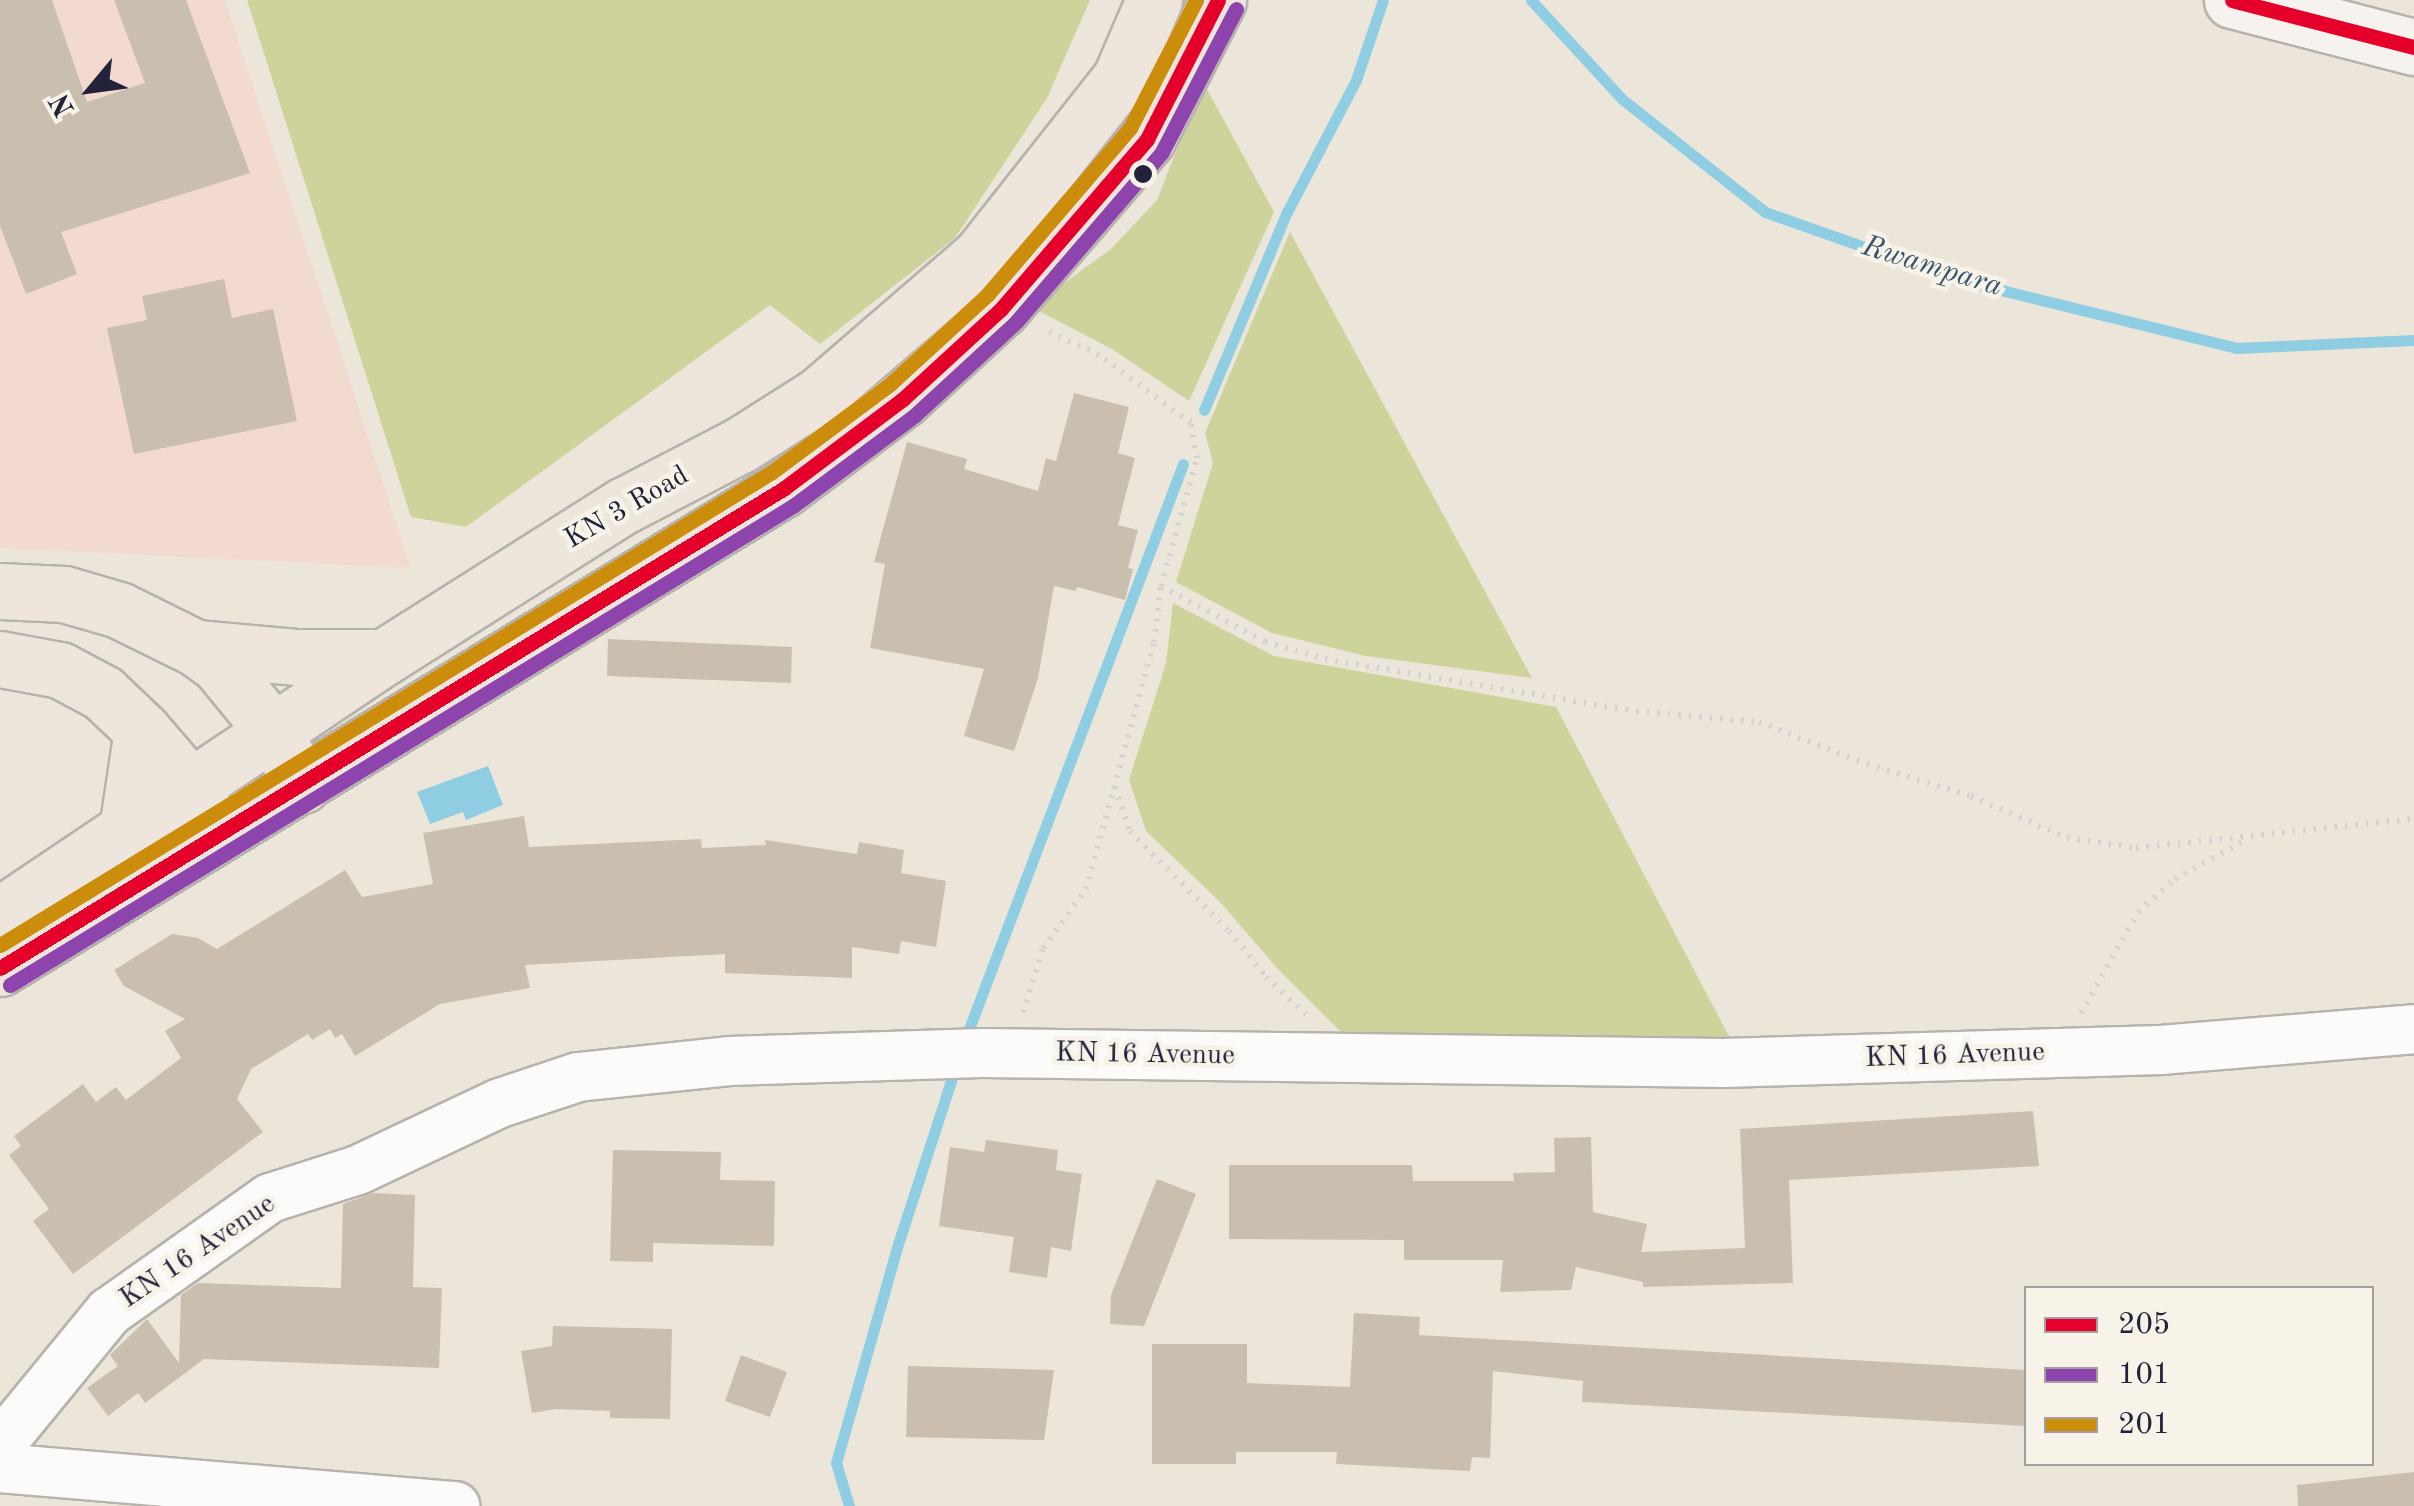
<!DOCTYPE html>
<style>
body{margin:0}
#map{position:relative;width:2414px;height:1506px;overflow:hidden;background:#ece6da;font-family:"Old Standard TT",serif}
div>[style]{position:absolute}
.built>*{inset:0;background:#f2dad1}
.green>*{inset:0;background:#ced39b}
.water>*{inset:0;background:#8fcee2}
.stream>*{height:11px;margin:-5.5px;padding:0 5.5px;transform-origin:5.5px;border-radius:5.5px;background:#8fcee2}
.building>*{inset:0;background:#cabeaf}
.path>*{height:6px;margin-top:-3px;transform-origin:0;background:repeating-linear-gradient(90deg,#d4d2d1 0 2.5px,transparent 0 10.5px)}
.roads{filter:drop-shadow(2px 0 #b6b2ac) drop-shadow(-2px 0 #b6b2ac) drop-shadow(0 2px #b6b2ac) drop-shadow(0 -2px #b6b2ac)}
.street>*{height:48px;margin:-24px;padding:0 24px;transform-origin:24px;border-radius:24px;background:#fcfbf9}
.secondary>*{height:55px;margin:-27.5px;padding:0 27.5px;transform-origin:27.5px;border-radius:27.5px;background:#f6f3ee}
.primary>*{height:55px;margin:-27.5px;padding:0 27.5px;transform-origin:27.5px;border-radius:27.5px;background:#eee6dd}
.highway>*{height:55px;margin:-27.5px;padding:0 27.5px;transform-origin:27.5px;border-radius:27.5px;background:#eee6dd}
.bus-1>*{height:15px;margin:-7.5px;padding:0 7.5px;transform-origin:7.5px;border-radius:7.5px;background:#e4002b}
.bus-2>*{height:15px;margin:-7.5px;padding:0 7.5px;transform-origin:7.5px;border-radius:7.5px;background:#8e44ad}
.bus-3>*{height:15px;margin:-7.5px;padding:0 7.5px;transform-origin:7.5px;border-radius:7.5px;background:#cc8c0c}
.dots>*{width:28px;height:28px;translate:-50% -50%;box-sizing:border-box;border:5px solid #f7f3e8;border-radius:50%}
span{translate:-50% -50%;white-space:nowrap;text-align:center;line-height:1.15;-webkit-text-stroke:9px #f7f3e8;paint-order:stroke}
.street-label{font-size:28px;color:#22223b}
.water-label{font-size:30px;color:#37536e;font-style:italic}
.legend{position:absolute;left:2024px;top:1286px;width:350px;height:180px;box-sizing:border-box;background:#f7f3e8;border:2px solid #a29fa3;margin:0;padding:12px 18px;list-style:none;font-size:30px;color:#22223b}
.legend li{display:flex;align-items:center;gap:20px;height:50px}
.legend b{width:50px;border:2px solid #a29fa3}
.north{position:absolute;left:40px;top:40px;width:100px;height:100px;-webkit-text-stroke:8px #f7f3e8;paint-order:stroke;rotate:241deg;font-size:28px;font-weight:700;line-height:40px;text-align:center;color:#22223b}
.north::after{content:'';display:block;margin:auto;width:35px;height:45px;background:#22223b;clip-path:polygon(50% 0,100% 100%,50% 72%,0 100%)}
</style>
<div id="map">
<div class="built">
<i style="clip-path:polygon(0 0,225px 0,411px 568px,0 548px)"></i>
</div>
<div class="green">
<i style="clip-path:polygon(247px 0,1090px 0,1047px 98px,955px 238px,820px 344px,770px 305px,466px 527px,411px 517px)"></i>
<i style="clip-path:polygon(1203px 82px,1274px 212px,1189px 401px,1112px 349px,1031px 307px,1111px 249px,1157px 200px)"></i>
<i style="clip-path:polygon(1290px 232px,1532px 678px,1366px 656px,1272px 633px,1176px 582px,1213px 463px,1205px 433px)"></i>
<i style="clip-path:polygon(1173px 603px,1274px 656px,1556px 707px,1733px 1044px,1358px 1049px,1276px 967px,1220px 902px,1146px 831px,1129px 780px,1166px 663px)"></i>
</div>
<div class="water">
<i style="clip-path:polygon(488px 766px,503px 805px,466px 820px,463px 812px,430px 824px,417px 792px)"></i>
</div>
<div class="stream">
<i style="left:1531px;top:0;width:134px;rotate:47.4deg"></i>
<i style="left:1622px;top:99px;width:182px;rotate:38.3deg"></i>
<i style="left:1765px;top:212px;width:198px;rotate:19.4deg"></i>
<i style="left:1952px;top:278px;width:292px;rotate:13.8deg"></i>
<i style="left:2236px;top:348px;width:178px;rotate:-2.6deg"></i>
<i style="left:1204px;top:410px;width:215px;rotate:-67.3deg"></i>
<i style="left:1287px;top:212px;width:149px;rotate:-62.4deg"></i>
<i style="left:1356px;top:80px;width:84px;rotate:-71.4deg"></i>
<i style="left:964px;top:1042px;width:618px;rotate:-69.25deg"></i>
<i style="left:849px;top:1506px;width:45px;rotate:-106.8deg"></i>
<i style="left:836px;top:1463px;width:228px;rotate:-74.2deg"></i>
<i style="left:898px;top:1244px;width:188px;rotate:-72deg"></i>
</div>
<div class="building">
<i style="clip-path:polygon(0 0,52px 0,87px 102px,145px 83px,114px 0,186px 0,250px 173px,61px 232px,77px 274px,26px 294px,0 226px)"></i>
<i style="clip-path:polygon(224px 279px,232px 318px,273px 309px,297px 421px,134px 454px,107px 328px,147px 320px,142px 296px)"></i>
<i style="clip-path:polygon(1074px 393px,1129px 407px,1118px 453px,1135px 458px,1118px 525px,1138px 530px,1128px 568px,1133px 569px,1125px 600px,1077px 587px,1076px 591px,1054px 586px,1038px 678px,1014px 751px,964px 736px,984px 669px,870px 648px,885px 564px,874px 562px,907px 442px,967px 459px,964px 469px,1038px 491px,1046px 458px,1056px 461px)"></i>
<i style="clip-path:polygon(608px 639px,792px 647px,791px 683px,607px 676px)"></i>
<i style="clip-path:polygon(524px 816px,529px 847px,701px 839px,702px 848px,766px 845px,765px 840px,857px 854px,859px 842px,904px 850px,901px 873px,946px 881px,936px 947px,901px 941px,899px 954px,852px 947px,852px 978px,725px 973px,725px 954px,525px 965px,530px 988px,440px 1004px,355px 1056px,342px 1034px,335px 1038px,330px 1029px,312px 1040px,308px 1034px,251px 1069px,237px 1099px,263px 1132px,73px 1274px,33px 1221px,49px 1209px,9px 1155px,21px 1146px,14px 1136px,83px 1084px,96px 1102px,116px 1087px,126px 1100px,181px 1058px,165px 1031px,185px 1019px,124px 986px,114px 970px,172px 934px,198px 938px,217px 949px,345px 870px,362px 897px,433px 884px,423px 833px)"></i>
<i style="clip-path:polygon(2033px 1111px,2039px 1166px,1789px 1180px,1793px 1283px,1643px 1287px,1643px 1282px,1576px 1267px,1571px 1290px,1500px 1292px,1503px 1260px,1404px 1260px,1404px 1240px,1229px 1239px,1229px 1165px,1412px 1165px,1413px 1181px,1514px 1181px,1513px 1173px,1555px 1172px,1554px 1138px,1591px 1137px,1593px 1212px,1647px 1224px,1641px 1252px,1745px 1248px,1740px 1129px)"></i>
<i style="clip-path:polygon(986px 1140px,1058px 1150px,1056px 1170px,1082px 1174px,1071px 1251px,1051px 1247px,1047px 1278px,1009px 1272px,1014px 1237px,939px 1226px,950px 1147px,984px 1152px)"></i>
<i style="clip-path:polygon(613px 1150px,721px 1152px,720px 1180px,775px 1181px,774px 1246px,653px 1243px,653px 1262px,610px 1261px)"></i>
<i style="clip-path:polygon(1157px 1179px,1196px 1194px,1144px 1326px,1110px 1324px,1111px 1295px)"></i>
<i style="clip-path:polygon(373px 1193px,415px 1195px,413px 1287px,442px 1288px,439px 1368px,204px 1359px,145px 1403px,138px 1393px,108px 1416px,87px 1388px,118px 1366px,110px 1355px,147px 1319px,179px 1363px,181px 1295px,198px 1283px,341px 1288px,343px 1204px)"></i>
<i style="clip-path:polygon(1354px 1313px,1420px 1317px,1419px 1335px,2026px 1370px,2026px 1426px,1582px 1402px,1583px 1381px,1493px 1371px,1490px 1458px,1472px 1457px,1470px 1471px,1336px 1464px,1337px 1452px,1236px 1452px,1236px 1464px,1152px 1464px,1152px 1344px,1247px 1344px,1247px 1383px,1350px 1387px)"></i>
<i style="clip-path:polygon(553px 1326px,672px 1329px,670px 1419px,610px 1418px,610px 1411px,556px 1409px,532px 1413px,521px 1351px,552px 1346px)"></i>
<i style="clip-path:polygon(741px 1355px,787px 1372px,770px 1417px,725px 1401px)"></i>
<i style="clip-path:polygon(908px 1366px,1054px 1370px,1044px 1440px,906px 1437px)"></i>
<i style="clip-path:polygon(2414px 1472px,2414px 1506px,2298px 1506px,2297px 1485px)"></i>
</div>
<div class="path">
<i style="left:1161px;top:586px;width:118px;rotate:28.3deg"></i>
<i style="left:1265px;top:642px;width:62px;rotate:15.8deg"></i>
<i style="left:1325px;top:659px;width:305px;rotate:9.6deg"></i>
<i style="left:1626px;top:710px;width:134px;rotate:5.2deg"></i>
<i style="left:1759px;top:722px;width:116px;rotate:21.3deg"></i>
<i style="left:1867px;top:764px;width:109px;rotate:17.1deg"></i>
<i style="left:1971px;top:796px;width:105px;rotate:23.6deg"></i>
<i style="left:2067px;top:838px;width:70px;rotate:8.2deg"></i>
<i style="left:2136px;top:848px;width:280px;rotate:-6deg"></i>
<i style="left:1115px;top:787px;width:46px;rotate:71.2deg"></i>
<i style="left:1130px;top:831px;width:141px;rotate:45.3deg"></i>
<i style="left:1229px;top:931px;width:59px;rotate:51.2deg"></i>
<i style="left:1266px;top:977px;width:56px;rotate:42.8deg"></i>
<i style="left:1023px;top:1012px;width:67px;rotate:-72.6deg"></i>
<i style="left:1043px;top:948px;width:73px;rotate:-53.9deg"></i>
<i style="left:1086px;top:889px;width:256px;rotate:-74.6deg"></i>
<i style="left:1154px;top:642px;width:56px;rotate:-82.9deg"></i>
<i style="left:1161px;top:586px;width:133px;rotate:-74.3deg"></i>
<i style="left:1197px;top:458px;width:36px;rotate:-100deg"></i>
<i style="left:1191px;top:423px;width:114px;rotate:-143.5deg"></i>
<i style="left:1099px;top:355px;width:62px;rotate:-155.1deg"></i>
<i style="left:2081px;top:1013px;width:116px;rotate:-60.6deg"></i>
<i style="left:2138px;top:912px;width:50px;rotate:-41.7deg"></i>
<i style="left:2175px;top:879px;width:82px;rotate:-29.1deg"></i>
</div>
<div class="roads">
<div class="street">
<i style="left:0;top:1445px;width:172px;rotate:-50.7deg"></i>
<i style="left:109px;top:1312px;width:197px;rotate:-35.3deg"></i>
<i style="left:270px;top:1198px;width:92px;rotate:-17.7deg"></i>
<i style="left:358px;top:1170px;width:157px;rotate:-25.3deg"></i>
<i style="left:500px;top:1103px;width:82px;rotate:-18.4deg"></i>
<i style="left:578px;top:1077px;width:152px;rotate:-6deg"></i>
<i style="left:729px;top:1061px;width:253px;rotate:-1.8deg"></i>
<i style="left:982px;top:1053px;width:741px;rotate:0.77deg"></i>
<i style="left:1723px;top:1063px;width:437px;rotate:-1.7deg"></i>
<i style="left:2160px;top:1050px;width:255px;rotate:-4.7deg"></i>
<i style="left:0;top:1468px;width:457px;rotate:4.8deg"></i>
</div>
<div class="secondary">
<i style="left:2232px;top:0;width:188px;rotate:14.5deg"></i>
</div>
<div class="primary">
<i style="left:0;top:591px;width:64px;rotate:2.7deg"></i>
<i style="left:64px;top:594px;width:57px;rotate:16.2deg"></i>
<i style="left:119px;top:610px;width:86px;rotate:26.3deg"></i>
<i style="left:196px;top:648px;width:29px;rotate:36deg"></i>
<i style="left:219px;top:665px;width:87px;rotate:50.6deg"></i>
<i style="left:274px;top:732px;width:60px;rotate:62.2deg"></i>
<i style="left:0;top:659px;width:61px;rotate:10.4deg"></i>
<i style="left:60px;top:670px;width:49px;rotate:28.1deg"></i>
<i style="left:103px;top:693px;width:54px;rotate:43.5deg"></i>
<i style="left:142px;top:730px;width:75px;rotate:49.3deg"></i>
<i style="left:191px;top:787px;width:48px;rotate:60.3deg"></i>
</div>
<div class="highway">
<i style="left:196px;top:648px;width:100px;rotate:5.1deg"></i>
<i style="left:296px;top:657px;width:88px"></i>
<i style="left:127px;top:830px;width:101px;rotate:-81.5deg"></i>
<i style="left:0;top:915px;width:463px;rotate:-33.9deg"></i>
<i style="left:384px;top:657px;width:283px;rotate:-32.3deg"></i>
<i style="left:623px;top:506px;width:134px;rotate:-27.5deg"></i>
<i style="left:742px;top:444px;width:91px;rotate:-32.5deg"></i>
<i style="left:819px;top:395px;width:213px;rotate:-40.8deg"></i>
<i style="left:980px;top:256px;width:226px;rotate:-51.7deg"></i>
<i style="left:1120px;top:79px;width:86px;rotate:-66.7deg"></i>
<i style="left:0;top:968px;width:918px;rotate:-31.46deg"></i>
<i style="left:783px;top:489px;width:150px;rotate:-36.9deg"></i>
<i style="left:903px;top:399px;width:133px;rotate:-42.6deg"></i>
<i style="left:1001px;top:309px;width:224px;rotate:-49.3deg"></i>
<i style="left:1147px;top:139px;width:156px;rotate:-62.9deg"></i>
</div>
</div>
<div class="bus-1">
<i style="left:2232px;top:0;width:188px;rotate:14.5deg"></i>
<i style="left:0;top:968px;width:918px;rotate:-31.46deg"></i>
<i style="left:783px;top:489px;width:150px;rotate:-36.9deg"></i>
<i style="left:903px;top:399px;width:133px;rotate:-42.6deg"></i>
<i style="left:1001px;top:309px;width:224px;rotate:-49.3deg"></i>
<i style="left:1147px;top:139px;width:156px;rotate:-62.9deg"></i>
</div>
<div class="bus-2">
<i style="left:10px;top:985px;width:918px;rotate:-31.46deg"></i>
<i style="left:793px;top:506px;width:152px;rotate:-36.7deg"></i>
<i style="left:915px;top:415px;width:137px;rotate:-42.6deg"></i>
<i style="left:1016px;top:322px;width:224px;rotate:-49.3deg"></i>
<i style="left:1162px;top:152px;width:161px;rotate:-62.6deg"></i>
</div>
<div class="bus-3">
<i style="left:0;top:945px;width:905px;rotate:-31.5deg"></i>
<i style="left:772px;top:472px;width:147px;rotate:-36.7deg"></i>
<i style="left:890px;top:384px;width:132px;rotate:-42.5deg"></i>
<i style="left:987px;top:295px;width:220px;rotate:-49.4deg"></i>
<i style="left:1130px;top:128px;width:144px;rotate:-62.7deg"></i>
</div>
<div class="dots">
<i style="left:1143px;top:174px;background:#22223b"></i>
</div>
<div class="street-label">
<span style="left:627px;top:508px;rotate:-30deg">KN 3 Road</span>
<span style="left:1145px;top:1055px;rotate:1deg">KN 16 Avenue</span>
<span style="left:1955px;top:1056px;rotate:-2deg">KN 16 Avenue</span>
<span style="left:198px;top:1252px;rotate:-34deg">KN 16 Avenue</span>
</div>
<div class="water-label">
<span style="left:1932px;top:267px;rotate:17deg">Rwampara</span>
</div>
<ul class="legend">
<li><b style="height:12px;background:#e4002b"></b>205</li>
<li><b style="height:12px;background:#8e44ad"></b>101</li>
<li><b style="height:12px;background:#cc8c0c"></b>201</li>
</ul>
<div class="north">N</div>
</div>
